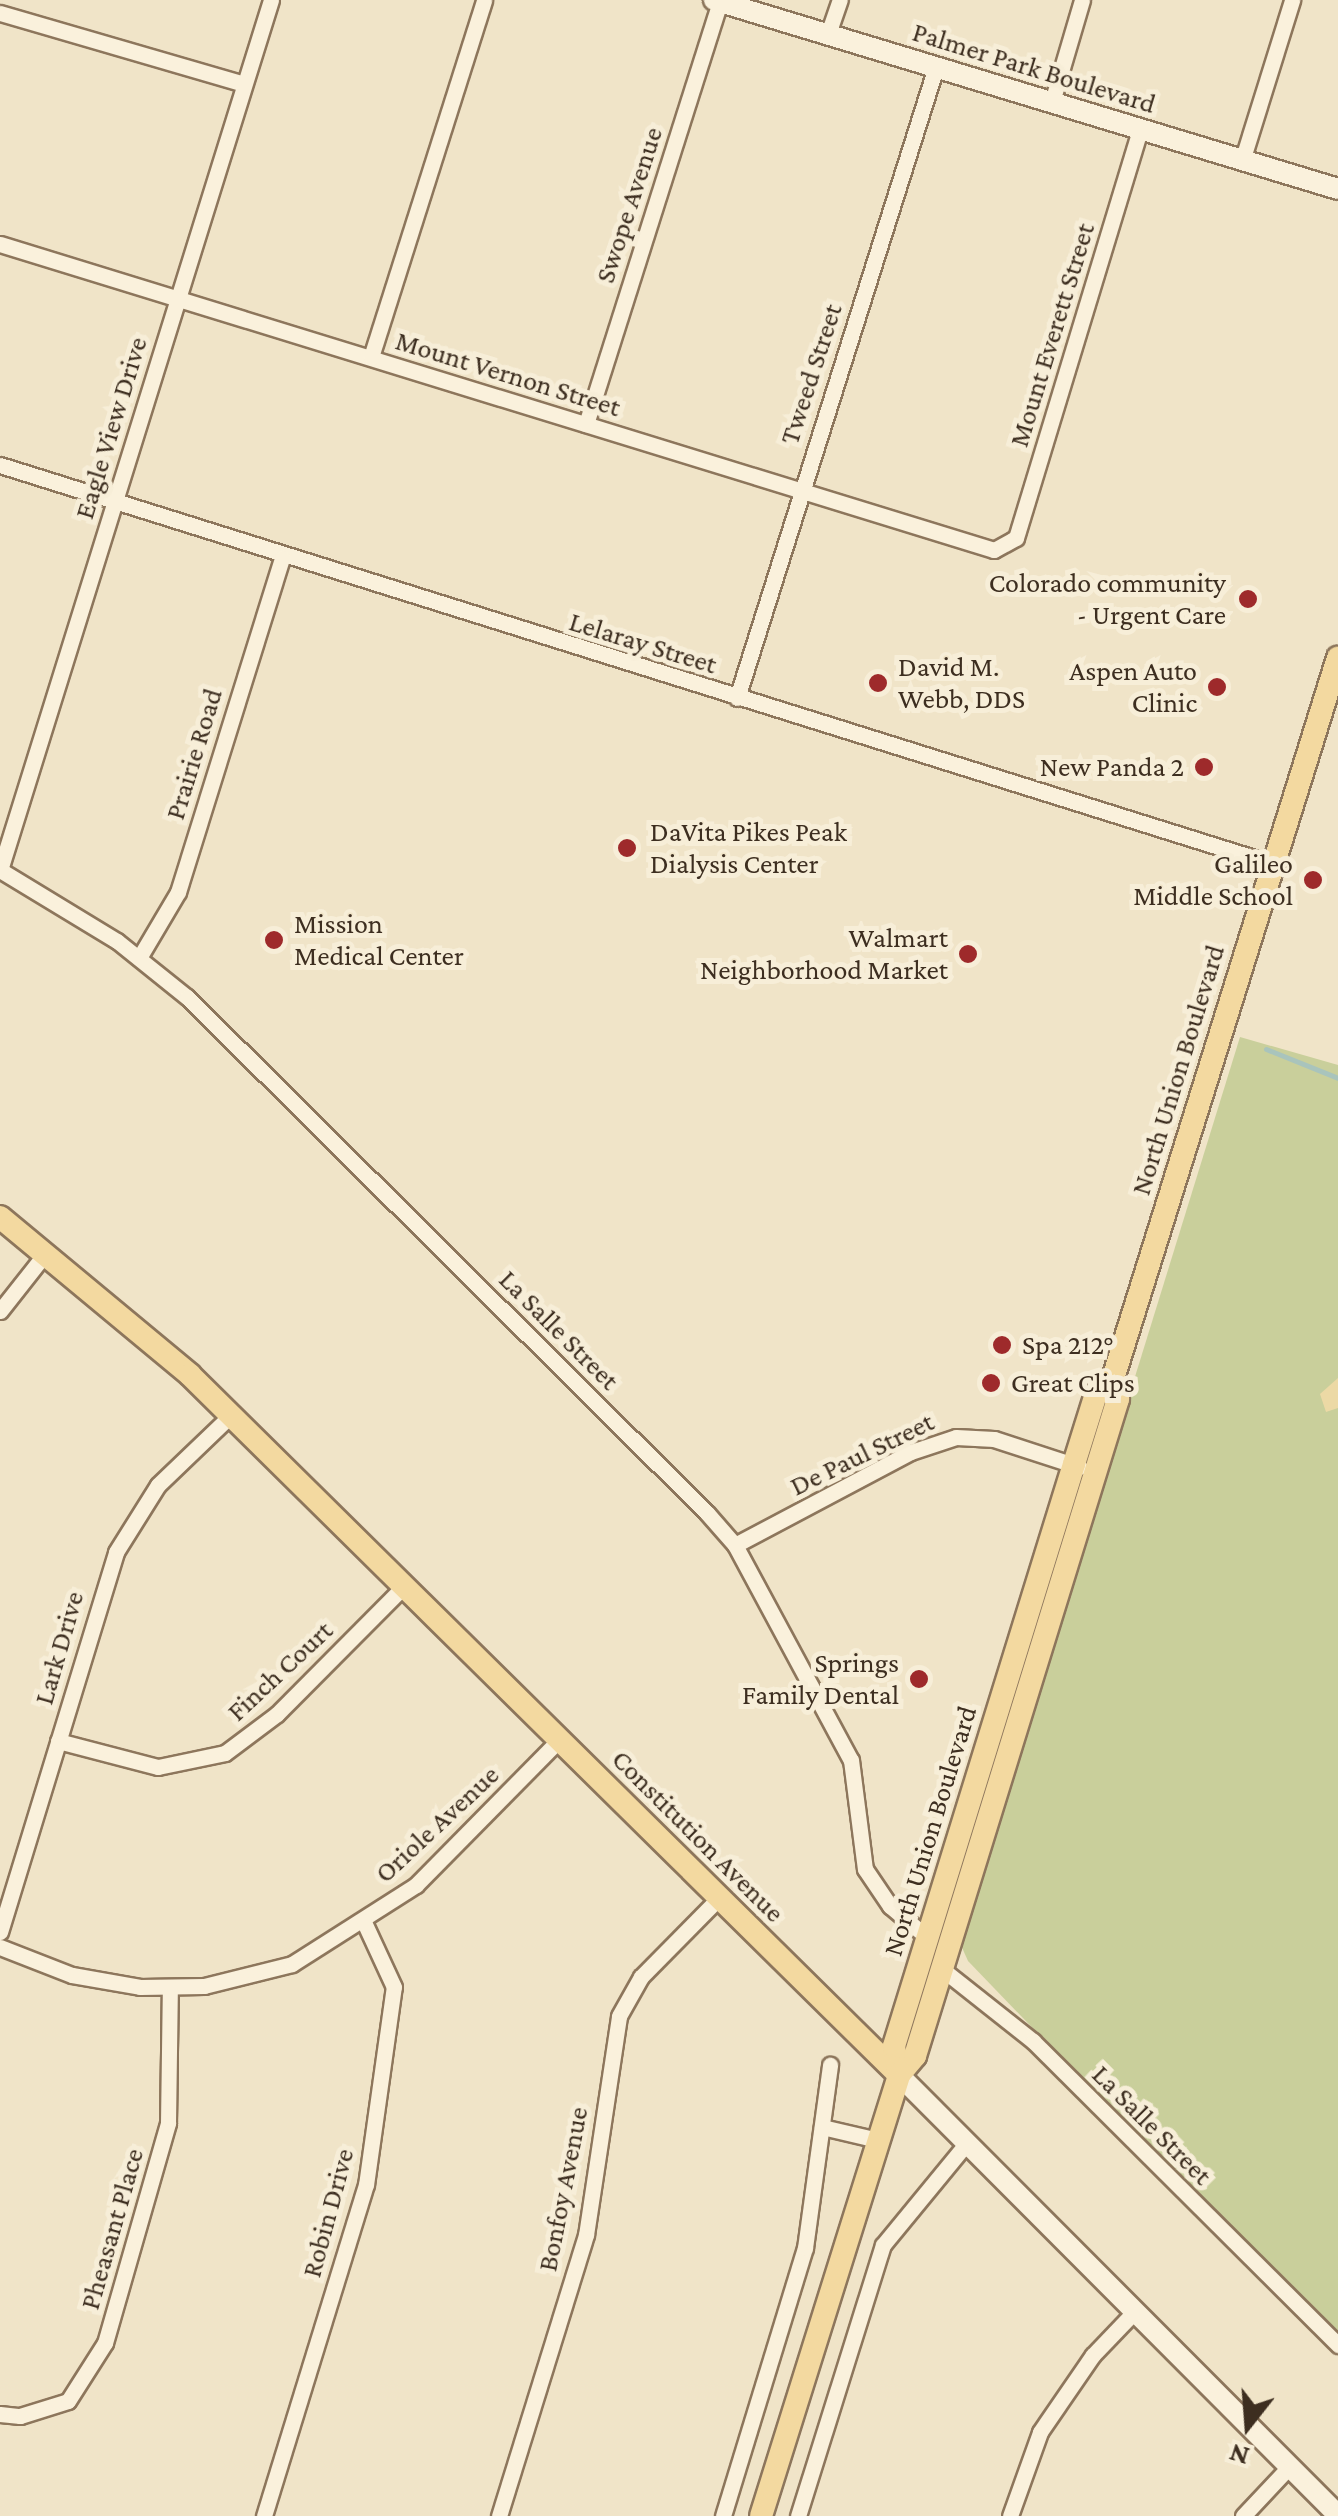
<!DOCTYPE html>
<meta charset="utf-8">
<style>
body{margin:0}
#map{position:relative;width:1338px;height:2516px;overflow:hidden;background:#f0e4c8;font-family:"Crimson Pro",serif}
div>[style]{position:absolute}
.green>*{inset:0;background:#c9cf9b}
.sand>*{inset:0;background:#ecd9a5}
.stream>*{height:5px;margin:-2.5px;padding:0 2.5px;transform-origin:2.5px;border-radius:2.5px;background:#a9c4bc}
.roads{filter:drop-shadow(2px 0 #8d765c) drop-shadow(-2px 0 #8d765c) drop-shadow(0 2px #8d765c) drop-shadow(0 -2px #8d765c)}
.minor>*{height:15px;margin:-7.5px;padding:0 7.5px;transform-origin:7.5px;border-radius:7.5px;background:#faf1dc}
.secondary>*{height:20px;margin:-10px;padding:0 10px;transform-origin:10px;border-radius:10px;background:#faf1dc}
.primary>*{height:22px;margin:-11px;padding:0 11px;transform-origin:11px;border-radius:11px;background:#f3d9a0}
.dots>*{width:28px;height:28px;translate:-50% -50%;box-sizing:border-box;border:5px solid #f7eed8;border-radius:50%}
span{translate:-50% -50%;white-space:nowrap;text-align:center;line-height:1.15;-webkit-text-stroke:10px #f7eed8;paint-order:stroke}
.street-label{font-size:28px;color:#3d2e20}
.poi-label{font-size:28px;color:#3d2e20}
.right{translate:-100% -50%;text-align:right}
.left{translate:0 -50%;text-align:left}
.north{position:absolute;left:1198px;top:2376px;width:100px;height:100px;-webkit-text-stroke:8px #f7eed8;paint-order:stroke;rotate:197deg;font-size:28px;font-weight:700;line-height:40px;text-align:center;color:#3d2e20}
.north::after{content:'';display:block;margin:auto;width:35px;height:45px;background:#3d2e20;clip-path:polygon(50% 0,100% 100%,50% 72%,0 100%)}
</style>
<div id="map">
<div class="green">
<i style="clip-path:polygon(1240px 1037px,1338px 1065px,1338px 2333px,1100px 2098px,968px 1961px,960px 1943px)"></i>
</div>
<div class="sand">
<i style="clip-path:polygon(1338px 1378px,1338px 1408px,1326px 1412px,1320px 1394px)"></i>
</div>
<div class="stream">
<i style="left:1266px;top:1049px;width:78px;rotate:21.9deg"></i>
</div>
<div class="roads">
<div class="minor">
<i style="left:0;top:13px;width:254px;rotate:16.2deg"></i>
<i style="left:828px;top:34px;width:36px;rotate:-71deg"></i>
<i style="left:1052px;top:102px;width:106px;rotate:-73.6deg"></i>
<i style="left:1242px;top:161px;width:169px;rotate:-72.7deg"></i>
<i style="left:0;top:244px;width:1040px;rotate:17.11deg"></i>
<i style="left:994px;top:550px;width:25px;rotate:-29deg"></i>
<i style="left:1016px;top:538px;width:427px;rotate:-73.1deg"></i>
<i style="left:371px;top:357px;width:374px;rotate:-72.4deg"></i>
<i style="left:586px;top:424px;width:443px;rotate:-72.4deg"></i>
<i style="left:0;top:465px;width:1334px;rotate:17.4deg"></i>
<i style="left:737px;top:698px;width:662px;rotate:-72.5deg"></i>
<i style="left:0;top:870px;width:137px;rotate:31.3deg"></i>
<i style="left:117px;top:941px;width:90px;rotate:38.7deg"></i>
<i style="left:187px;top:997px;width:733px;rotate:44.78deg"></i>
<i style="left:707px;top:1513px;width:43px;rotate:48.8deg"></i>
<i style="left:735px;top:1545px;width:244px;rotate:61.7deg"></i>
<i style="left:851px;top:1760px;width:110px;rotate:82.7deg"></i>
<i style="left:865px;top:1869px;width:45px;rotate:56deg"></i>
<i style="left:890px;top:1906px;width:50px;rotate:40.1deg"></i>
<i style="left:0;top:870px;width:911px;rotate:-72.7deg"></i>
<i style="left:139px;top:958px;width:77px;rotate:-59.4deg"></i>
<i style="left:178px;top:892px;width:350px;rotate:-72.7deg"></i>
<i style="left:0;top:1311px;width:73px;rotate:-51.7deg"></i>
<i style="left:735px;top:1545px;width:199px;rotate:-27.9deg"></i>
<i style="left:911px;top:1452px;width:47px;rotate:-18.4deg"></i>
<i style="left:956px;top:1437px;width:38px;rotate:3deg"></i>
<i style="left:994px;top:1439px;width:90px;rotate:18deg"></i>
<i style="left:58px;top:1741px;width:103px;rotate:14.6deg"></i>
<i style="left:158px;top:1767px;width:68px;rotate:-11.8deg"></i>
<i style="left:225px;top:1753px;width:65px;rotate:-36.9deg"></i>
<i style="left:277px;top:1714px;width:180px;rotate:-45.2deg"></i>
<i style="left:0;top:1932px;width:397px;rotate:-73deg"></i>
<i style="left:116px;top:1552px;width:79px;rotate:-57.9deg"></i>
<i style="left:158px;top:1485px;width:101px;rotate:-43.8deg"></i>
<i style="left:0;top:1947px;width:77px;rotate:21.3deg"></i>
<i style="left:72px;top:1975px;width:69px;rotate:10deg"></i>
<i style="left:140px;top:1987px;width:64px;rotate:-0.9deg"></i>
<i style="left:204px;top:1986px;width:91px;rotate:-14deg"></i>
<i style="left:292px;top:1964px;width:147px;rotate:-32.5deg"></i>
<i style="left:416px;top:1885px;width:202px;rotate:-45.4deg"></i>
<i style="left:942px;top:1969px;width:116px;rotate:38.4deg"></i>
<i style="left:1033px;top:2041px;width:431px;rotate:44.9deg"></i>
<i style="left:822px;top:2127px;width:57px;rotate:13.1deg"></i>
<i style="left:0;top:2414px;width:20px;rotate:6deg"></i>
<i style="left:20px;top:2416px;width:50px;rotate:-17.4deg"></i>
<i style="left:68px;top:2401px;width:69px;rotate:-57.5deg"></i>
<i style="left:105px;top:2343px;width:229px;rotate:-74deg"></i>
<i style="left:168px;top:2123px;width:135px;rotate:-89.2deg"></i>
<i style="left:264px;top:2516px;width:346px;rotate:-72.9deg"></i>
<i style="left:366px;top:2185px;width:200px;rotate:-82deg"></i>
<i style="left:394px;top:1987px;width:72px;rotate:-114.8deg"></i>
<i style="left:499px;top:2516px;width:294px;rotate:-72.8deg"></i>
<i style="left:586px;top:2235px;width:221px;rotate:-81.4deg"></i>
<i style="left:619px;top:2016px;width:45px;rotate:-60.6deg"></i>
<i style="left:641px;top:1977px;width:110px;rotate:-45.4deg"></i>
<i style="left:723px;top:2516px;width:280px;rotate:-73deg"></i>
<i style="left:805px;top:2248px;width:185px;rotate:-82.2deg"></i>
<i style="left:798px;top:2516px;width:284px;rotate:-72.6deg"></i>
<i style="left:883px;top:2245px;width:131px;rotate:-50.6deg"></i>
<i style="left:1010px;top:2516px;width:89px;rotate:-70.3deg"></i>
<i style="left:1040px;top:2432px;width:93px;rotate:-55.5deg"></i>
<i style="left:1093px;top:2355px;width:61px;rotate:-46.3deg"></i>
<i style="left:1243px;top:2516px;width:67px;rotate:-46.8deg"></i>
</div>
<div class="secondary">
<i style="left:714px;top:0;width:652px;rotate:16.85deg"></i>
<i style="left:899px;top:2075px;width:622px;rotate:45.07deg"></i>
</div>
<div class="primary">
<i style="left:0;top:1217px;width:247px;rotate:39.7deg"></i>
<i style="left:190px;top:1375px;width:996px;rotate:44.63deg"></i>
<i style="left:899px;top:2075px;width:29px;rotate:-100deg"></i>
<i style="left:894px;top:2046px;width:609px;rotate:-72.81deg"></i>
<i style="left:1074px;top:1464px;width:73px;rotate:-72.6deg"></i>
<i style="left:1096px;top:1394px;width:17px;rotate:-31deg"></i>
<i style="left:1111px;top:1385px;width:762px;rotate:-72.66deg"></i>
<i style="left:761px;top:2516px;width:462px;rotate:-72.6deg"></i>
<i style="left:899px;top:2075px;width:25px;rotate:-50deg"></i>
<i style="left:915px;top:2056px;width:688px;rotate:-72.83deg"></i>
<i style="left:1118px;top:1399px;width:16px;rotate:-117deg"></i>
</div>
</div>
<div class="dots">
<i style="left:1248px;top:599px;background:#9e2a2b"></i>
<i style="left:878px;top:683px;background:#9e2a2b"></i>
<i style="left:1217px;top:687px;background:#9e2a2b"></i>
<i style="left:1204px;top:767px;background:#9e2a2b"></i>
<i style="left:627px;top:848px;background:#9e2a2b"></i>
<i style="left:1313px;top:880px;background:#9e2a2b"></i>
<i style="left:274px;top:940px;background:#9e2a2b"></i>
<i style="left:968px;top:954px;background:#9e2a2b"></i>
<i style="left:1002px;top:1345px;background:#9e2a2b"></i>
<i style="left:991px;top:1383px;background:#9e2a2b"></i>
<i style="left:919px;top:1679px;background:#9e2a2b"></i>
</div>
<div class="street-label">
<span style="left:1034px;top:68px;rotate:17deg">Palmer Park Boulevard</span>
<span style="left:629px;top:205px;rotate:-72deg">Swope Avenue</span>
<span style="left:1052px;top:335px;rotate:-73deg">Mount Everett Street</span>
<span style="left:508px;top:374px;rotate:17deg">Mount Vernon Street</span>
<span style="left:811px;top:374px;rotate:-72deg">Tweed Street</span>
<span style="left:111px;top:428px;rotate:-73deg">Eagle View Drive</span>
<span style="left:643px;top:643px;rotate:17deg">Lelaray Street</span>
<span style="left:194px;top:754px;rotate:-73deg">Prairie Road</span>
<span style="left:1178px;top:1070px;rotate:-73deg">North Union Boulevard</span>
<span style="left:559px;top:1330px;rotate:45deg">La Salle Street</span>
<span style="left:862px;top:1454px;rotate:-26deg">De Paul Street</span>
<span style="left:59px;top:1648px;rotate:-74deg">Lark Drive</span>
<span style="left:280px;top:1671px;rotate:-43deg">Finch Court</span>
<span style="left:437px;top:1824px;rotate:-43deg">Oriole Avenue</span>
<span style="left:930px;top:1831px;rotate:-73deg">North Union Boulevard</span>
<span style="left:698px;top:1836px;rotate:45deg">Constitution Avenue</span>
<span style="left:1152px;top:2125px;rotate:45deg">La Salle Street</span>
<span style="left:563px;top:2189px;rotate:-79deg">Bonfoy Avenue</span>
<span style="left:328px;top:2213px;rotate:-75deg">Robin Drive</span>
<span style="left:112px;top:2229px;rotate:-74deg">Pheasant Place</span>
</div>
<div class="poi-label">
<span class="right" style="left:1226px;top:599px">Colorado community<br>- Urgent Care</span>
<span class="left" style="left:898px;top:683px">David M.<br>Webb, DDS</span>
<span class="right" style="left:1197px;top:687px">Aspen Auto<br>Clinic</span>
<span class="right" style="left:1184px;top:767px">New Panda 2</span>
<span class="left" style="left:650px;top:848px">DaVita Pikes Peak<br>Dialysis Center</span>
<span class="right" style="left:1293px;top:880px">Galileo<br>Middle School</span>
<span class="left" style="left:294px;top:940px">Mission<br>Medical Center</span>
<span class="right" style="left:948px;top:954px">Walmart<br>Neighborhood Market</span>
<span class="left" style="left:1022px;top:1345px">Spa 212°</span>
<span class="left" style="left:1011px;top:1383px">Great Clips</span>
<span class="right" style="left:899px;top:1679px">Springs<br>Family Dental</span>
</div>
<div class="north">N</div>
</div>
